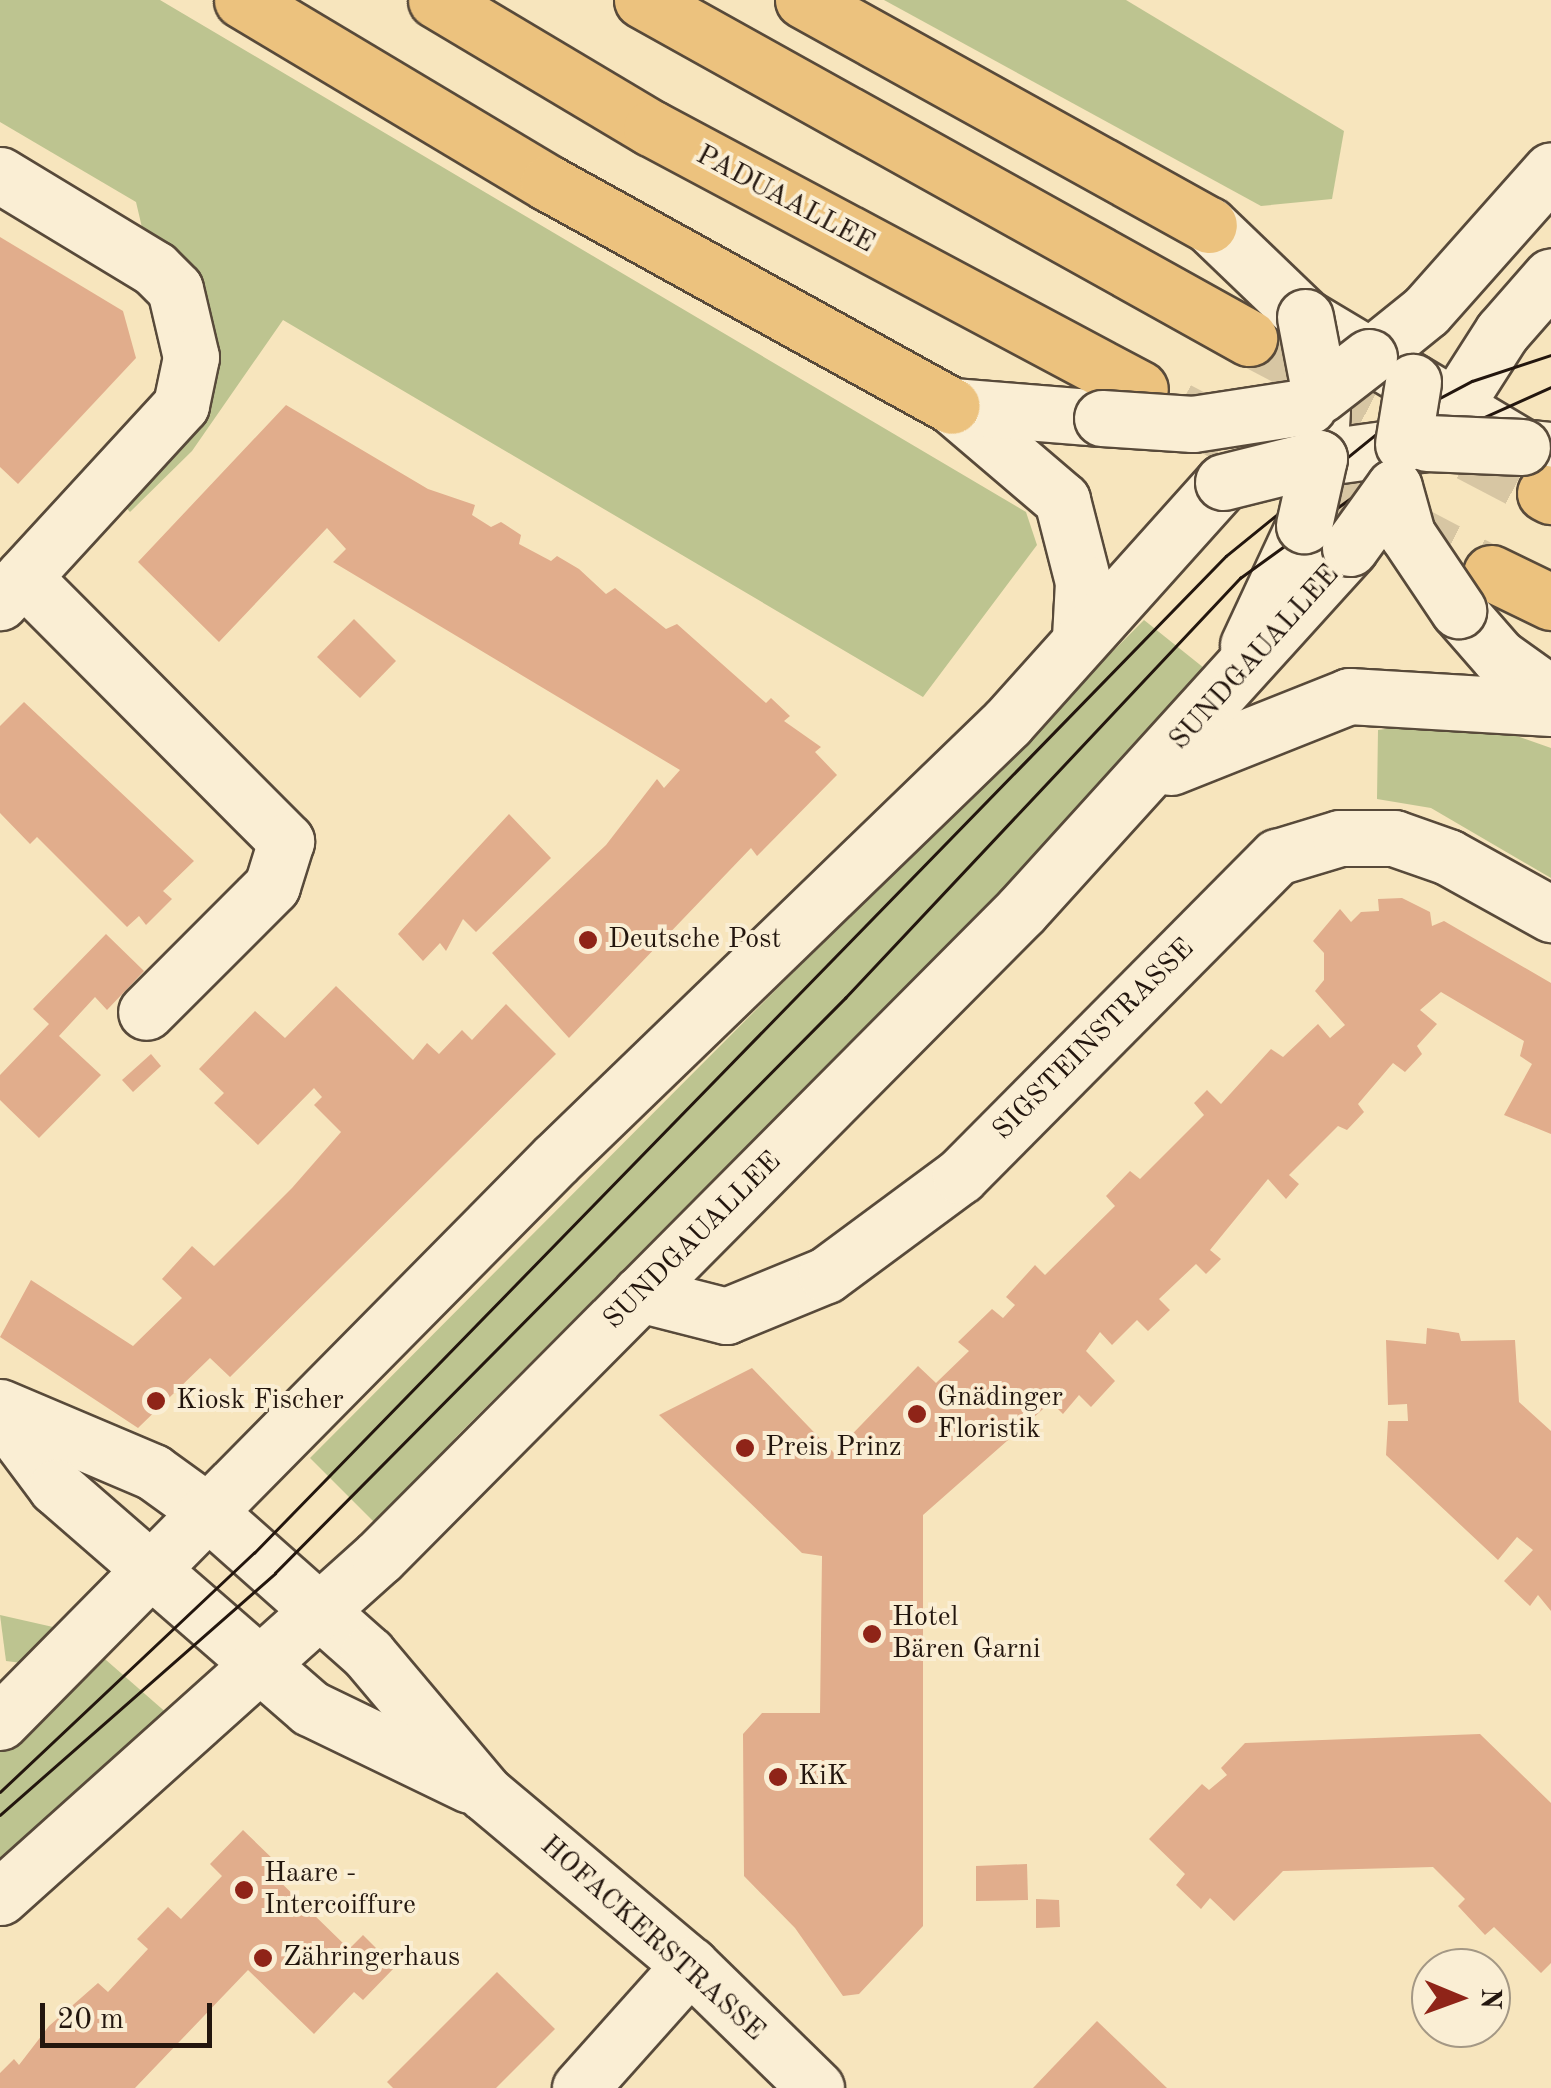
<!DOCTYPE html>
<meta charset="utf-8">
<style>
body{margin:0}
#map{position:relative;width:1551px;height:2088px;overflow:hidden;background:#f7e5bd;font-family:"Old Standard TT",serif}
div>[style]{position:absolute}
.green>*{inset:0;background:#bdc490}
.building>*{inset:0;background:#e1ad8c}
.highway-tunnel>*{height:55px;margin-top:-27.5px;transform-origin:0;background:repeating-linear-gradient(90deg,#d7c6a3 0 55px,transparent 0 83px)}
.roads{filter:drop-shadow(2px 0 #584a3a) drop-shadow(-2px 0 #584a3a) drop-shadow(0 2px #584a3a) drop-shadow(0 -2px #584a3a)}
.minor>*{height:55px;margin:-27.5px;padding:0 27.5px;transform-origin:27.5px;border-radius:27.5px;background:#faeed4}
.highway>*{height:55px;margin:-27.5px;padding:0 27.5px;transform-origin:27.5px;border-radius:27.5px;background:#ecc27e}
.tram>*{height:2.5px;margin:-1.25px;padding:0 1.25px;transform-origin:1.25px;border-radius:1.25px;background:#23160e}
.bridges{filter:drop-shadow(2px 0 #584a3a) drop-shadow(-2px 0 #584a3a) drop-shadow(0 2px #584a3a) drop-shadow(0 -2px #584a3a)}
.minor-bridge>*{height:55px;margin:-27.5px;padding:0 27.5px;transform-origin:27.5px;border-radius:27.5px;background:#faeed4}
.dots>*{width:28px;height:28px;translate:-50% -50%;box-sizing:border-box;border:5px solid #faeed4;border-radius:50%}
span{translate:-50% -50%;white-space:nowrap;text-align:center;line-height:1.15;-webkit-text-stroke:8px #faeed4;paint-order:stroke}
.street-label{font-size:28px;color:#23160e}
.poi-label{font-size:28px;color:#23160e}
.left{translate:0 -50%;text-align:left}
.north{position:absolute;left:1411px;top:1948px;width:100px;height:100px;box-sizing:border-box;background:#faeed4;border:2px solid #a49885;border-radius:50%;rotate:91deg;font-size:28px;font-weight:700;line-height:40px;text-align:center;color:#23160e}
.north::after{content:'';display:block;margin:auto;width:35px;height:45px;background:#8f2418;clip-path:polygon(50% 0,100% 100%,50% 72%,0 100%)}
.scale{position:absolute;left:40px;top:2003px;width:172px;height:45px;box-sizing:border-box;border:5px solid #23160e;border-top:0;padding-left:12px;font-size:30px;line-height:35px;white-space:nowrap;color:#23160e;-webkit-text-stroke:8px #faeed4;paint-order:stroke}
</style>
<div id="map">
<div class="green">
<i style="clip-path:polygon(0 0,160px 0,1026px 512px,1037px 545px,923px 697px,283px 320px,192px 451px,130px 512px,119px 500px,200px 298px,201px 277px,144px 236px,136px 202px,0 122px)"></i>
<i style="clip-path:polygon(884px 0,1126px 0,1344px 131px,1332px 199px,1261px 206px)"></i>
<i style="clip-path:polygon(1144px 620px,1204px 668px,1090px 802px,456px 1437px,380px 1528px,310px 1458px)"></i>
<i style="clip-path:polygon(1441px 721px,1480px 723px,1551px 748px,1551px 878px,1431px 808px,1377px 799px,1378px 730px)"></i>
<i style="clip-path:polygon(0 1615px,53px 1627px,22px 1663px,6px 1661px)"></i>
<i style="clip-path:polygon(98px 1653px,169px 1715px,0 1870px,0 1749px)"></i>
</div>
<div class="building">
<i style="clip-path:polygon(0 237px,123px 311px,136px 358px,18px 484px,0 467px)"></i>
<i style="clip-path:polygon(286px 405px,428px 489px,475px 505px,472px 515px,491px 527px,501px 522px,521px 535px,519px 544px,551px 561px,557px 556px,579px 569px,606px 594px,615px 588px,666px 629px,677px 624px,766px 703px,771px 698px,790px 716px,784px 721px,821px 747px,815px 752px,837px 775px,757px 856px,751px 848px,569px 1038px,492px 953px,606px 845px,657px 779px,664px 788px,680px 770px,333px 562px,346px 549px,327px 528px,219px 642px,138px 562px)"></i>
<i style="clip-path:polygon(354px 619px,396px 661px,360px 698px,317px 657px)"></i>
<i style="clip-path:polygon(24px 702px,194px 861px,163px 891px,172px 899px,146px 925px,139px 916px,127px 927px,37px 837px,30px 844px,0 813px,0 726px)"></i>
<i style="clip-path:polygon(509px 814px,551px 858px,476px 932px,463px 919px,446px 951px,440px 943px,423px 961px,398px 934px)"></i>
<i style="clip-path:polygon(1402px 898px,1430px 912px,1432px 926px,1444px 921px,1551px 983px,1551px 1134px,1504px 1115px,1532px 1064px,1520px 1056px,1524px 1041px,1441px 992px,1420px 1010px,1437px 1024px,1417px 1046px,1422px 1054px,1405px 1072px,1393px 1063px,1358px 1104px,1364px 1112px,1347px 1130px,1338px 1126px,1289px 1175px,1299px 1184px,1286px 1199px,1268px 1179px,1210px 1250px,1221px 1259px,1206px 1274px,1196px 1264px,1159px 1299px,1170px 1310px,1148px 1331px,1137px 1320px,1112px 1345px,1100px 1332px,1086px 1351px,1115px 1381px,1091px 1407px,1079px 1395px,1063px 1414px,1051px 1402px,923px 1515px,923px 1926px,859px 1994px,843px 1996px,795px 1928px,744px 1876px,743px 1734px,762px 1713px,820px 1713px,822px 1556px,802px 1553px,659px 1415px,752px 1368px,834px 1453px,918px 1366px,936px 1383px,969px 1351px,958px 1342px,992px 1309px,1003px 1318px,1015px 1305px,1006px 1297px,1035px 1265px,1045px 1275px,1115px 1206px,1106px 1196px,1130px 1171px,1140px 1179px,1204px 1115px,1194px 1103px,1207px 1090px,1221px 1104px,1271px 1049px,1283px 1057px,1318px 1024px,1330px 1038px,1345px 1025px,1315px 991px,1324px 980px,1324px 953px,1313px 941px,1340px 909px,1351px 922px,1361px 912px,1379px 911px,1378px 899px)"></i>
<i style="clip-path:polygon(106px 934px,144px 971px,107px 1010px,95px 997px,59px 1036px,101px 1075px,39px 1138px,0 1100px,0 1075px,49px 1024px,33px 1009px)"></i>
<i style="clip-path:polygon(336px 986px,413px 1060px,427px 1043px,439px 1054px,462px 1030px,472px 1040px,506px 1004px,556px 1054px,230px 1377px,210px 1358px,138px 1428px,0 1337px,31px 1280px,133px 1346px,182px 1298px,162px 1279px,192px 1246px,214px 1266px,292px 1188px,341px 1132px,314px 1105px,322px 1097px,314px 1088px,258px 1145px,214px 1103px,224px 1093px,199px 1069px,255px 1011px,285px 1038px)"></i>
<i style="clip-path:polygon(151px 1054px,161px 1066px,133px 1092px,122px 1080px)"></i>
<i style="clip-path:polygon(1427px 1328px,1459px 1333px,1461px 1341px,1515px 1340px,1519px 1402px,1551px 1431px,1551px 1611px,1538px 1595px,1530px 1606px,1504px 1581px,1533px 1550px,1517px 1537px,1498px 1560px,1386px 1455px,1388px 1421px,1408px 1421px,1407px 1404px,1388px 1405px,1386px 1340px,1426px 1344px)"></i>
<i style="clip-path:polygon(1480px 1734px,1551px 1803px,1551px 1963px,1541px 1973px,1494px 1927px,1485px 1935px,1458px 1906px,1465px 1899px,1433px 1867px,1283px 1871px,1234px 1921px,1210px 1898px,1201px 1909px,1176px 1885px,1185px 1874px,1149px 1839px,1202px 1784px,1209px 1790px,1227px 1775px,1221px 1768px,1245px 1743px)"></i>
<i style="clip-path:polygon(243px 1830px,276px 1862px,269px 1871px,349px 1949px,363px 1935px,395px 1967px,363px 2000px,354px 1992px,314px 2034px,248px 1970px,135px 2088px,0 2088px,0 2073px,14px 2059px,19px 2065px,49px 2026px,98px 1983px,108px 1992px,148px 1949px,137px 1939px,168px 1907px,181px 1919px,222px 1876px,210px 1864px)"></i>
<i style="clip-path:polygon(1027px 1864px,1028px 1900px,976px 1901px,976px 1866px)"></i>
<i style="clip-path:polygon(1036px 1899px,1059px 1900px,1060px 1927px,1036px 1928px)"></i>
<i style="clip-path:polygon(497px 1972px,555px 2029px,496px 2088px,393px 2088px,387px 2082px)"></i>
<i style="clip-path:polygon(1097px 2021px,1167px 2088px,1033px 2088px)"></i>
</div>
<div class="highway-tunnel">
<i style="left:1249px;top:338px;width:334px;rotate:27.6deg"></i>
<i style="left:1178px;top:409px;width:353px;rotate:27.7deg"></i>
</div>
<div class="roads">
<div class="minor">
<i style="left:0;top:175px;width:181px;rotate:31.2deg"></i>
<i style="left:155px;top:269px;width:28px;rotate:45deg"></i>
<i style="left:175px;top:289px;width:70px;rotate:76.8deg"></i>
<i style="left:191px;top:357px;width:49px;rotate:101.8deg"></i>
<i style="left:181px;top:405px;width:268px;rotate:132.6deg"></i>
<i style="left:1209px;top:225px;width:133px;rotate:43.8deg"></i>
<i style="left:1305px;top:317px;width:253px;rotate:30.9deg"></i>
<i style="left:1522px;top:447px;width:29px;rotate:6deg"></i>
<i style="left:1369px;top:357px;width:73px;rotate:-38.9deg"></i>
<i style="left:1426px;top:311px;width:188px;rotate:-48.4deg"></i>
<i style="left:952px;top:406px;width:145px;rotate:40.5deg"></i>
<i style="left:1062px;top:500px;width:85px;rotate:75.6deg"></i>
<i style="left:1083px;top:582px;width:55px;rotate:93.1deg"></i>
<i style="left:952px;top:406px;width:150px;rotate:4.6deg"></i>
<i style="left:1454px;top:407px;width:89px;rotate:-57.4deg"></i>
<i style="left:1502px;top:332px;width:74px;rotate:-48.8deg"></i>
<i style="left:1322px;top:410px;width:48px;rotate:93.6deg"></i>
<i style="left:1319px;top:458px;width:109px;rotate:-7.9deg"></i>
<i style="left:23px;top:577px;width:373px;rotate:45.1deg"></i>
<i style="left:286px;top:841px;width:47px;rotate:107.3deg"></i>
<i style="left:272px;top:886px;width:178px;rotate:135deg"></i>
<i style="left:1458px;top:610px;width:62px;rotate:48.9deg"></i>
<i style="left:1499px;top:657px;width:64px;rotate:35.4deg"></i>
<i style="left:1248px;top:645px;width:132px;rotate:-65deg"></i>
<i style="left:1171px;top:767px;width:192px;rotate:-21.7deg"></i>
<i style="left:1349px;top:696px;width:202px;rotate:3.4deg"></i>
<i style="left:640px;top:1294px;width:89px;rotate:14.3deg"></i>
<i style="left:726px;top:1316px;width:108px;rotate:-22.3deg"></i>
<i style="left:826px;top:1275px;width:167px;rotate:-36.5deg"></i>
<i style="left:960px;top:1176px;width:450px;rotate:-45.2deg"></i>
<i style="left:1277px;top:857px;width:66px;rotate:-16.8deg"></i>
<i style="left:1340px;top:838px;width:54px"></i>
<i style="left:1394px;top:838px;width:57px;rotate:19.4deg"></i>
<i style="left:1448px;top:857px;width:118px;rotate:29deg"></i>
<i style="left:0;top:1407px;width:166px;rotate:23deg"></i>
<i style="left:153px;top:1472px;width:67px;rotate:35.8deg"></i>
<i style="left:207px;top:1511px;width:215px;rotate:41.6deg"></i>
<i style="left:368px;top:1654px;width:182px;rotate:49.9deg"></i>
<i style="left:485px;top:1793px;width:268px;rotate:40deg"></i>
<i style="left:690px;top:1965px;width:176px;rotate:44.3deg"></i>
<i style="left:0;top:1412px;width:94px;rotate:53.3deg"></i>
<i style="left:56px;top:1487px;width:337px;rotate:41deg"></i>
<i style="left:310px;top:1708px;width:177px;rotate:25.8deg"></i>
<i style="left:0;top:1722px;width:790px;rotate:-45.36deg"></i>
<i style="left:555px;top:1160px;width:629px;rotate:-44.03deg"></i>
<i style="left:1007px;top:723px;width:324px;rotate:-48.1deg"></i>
<i style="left:0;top:1897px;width:509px;rotate:-41.9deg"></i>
<i style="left:379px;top:1557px;width:911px;rotate:-45.18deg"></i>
<i style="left:1021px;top:911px;width:490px;rotate:-47.8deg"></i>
<i style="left:580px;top:2088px;width:165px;rotate:-48.2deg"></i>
</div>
<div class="highway">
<i style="left:242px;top:0;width:357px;rotate:30.9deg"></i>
<i style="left:548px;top:183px;width:461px;rotate:28.9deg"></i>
<i style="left:436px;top:0;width:250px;rotate:30.8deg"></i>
<i style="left:651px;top:128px;width:554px;rotate:28.09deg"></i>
<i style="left:642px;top:0;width:695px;rotate:29.11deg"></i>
<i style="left:803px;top:0;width:464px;rotate:29deg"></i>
<i style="left:1545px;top:493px;width:7px;rotate:27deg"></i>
<i style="left:1491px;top:573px;width:67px;rotate:25.8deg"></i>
</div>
</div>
<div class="tram">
<i style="left:0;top:1792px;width:349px;rotate:-43.3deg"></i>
<i style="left:254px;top:1553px;width:1392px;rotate:-45.73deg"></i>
<i style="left:1226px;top:556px;width:205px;rotate:-39.1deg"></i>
<i style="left:1385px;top:427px;width:98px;rotate:-27.9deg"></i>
<i style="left:1472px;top:381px;width:83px;rotate:-18.2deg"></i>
<i style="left:0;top:1815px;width:366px;rotate:-41.3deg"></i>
<i style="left:275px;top:1573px;width:810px;rotate:-45.25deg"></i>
<i style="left:845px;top:998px;width:577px;rotate:-46.76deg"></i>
<i style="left:1240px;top:578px;width:231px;rotate:-35.8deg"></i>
<i style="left:1427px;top:443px;width:136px;rotate:-24.3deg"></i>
</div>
<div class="bridges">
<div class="minor-bridge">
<i style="left:1305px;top:317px;width:79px;rotate:79.1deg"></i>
<i style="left:1320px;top:395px;width:62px;rotate:-37.8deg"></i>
<i style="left:1102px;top:418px;width:91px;rotate:3.8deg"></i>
<i style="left:1193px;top:424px;width:117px;rotate:-8.8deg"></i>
<i style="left:1427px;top:443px;width:95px;rotate:2.4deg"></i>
<i style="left:1403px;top:444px;width:63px;rotate:-80.8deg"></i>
<i style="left:1223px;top:482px;width:99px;rotate:-14deg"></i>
<i style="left:1319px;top:458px;width:69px;rotate:102.6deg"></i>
<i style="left:1394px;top:487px;width:49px;rotate:74.5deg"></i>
<i style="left:1407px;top:534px;width:92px;rotate:56.1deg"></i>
<i style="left:1350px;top:548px;width:75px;rotate:-54.2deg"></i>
</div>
</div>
<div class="dots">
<i style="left:588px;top:940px;background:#8f2418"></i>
<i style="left:156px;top:1401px;background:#8f2418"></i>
<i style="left:917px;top:1414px;background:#8f2418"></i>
<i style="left:745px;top:1448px;background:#8f2418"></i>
<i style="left:872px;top:1634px;background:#8f2418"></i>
<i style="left:778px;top:1777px;background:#8f2418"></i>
<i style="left:244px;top:1890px;background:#8f2418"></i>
<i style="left:263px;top:1958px;background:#8f2418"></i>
</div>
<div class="street-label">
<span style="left:785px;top:200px;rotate:28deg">PADUAALLEE</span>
<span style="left:1255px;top:658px;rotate:-48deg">SUNDGAUALLEE</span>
<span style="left:1094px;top:1040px;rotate:-45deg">SIGSTEINSTRASSE</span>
<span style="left:693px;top:1241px;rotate:-45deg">SUNDGAUALLEE</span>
<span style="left:652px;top:1939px;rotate:42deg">HOFACKERSTRASSE</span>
</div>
<div class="poi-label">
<span class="left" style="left:608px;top:940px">Deutsche Post</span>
<span class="left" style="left:937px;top:1414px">Gnädinger<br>Floristik</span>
<span class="left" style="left:176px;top:1401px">Kiosk Fischer</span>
<span class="left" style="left:765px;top:1448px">Preis Prinz</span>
<span class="left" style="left:892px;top:1634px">Hotel<br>Bären Garni</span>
<span class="left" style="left:798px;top:1777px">KiK</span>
<span class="left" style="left:264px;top:1890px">Haare -<br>Intercoiffure</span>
<span class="left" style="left:283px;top:1958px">Zähringerhaus</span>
</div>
<div class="north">N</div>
<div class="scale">20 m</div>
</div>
